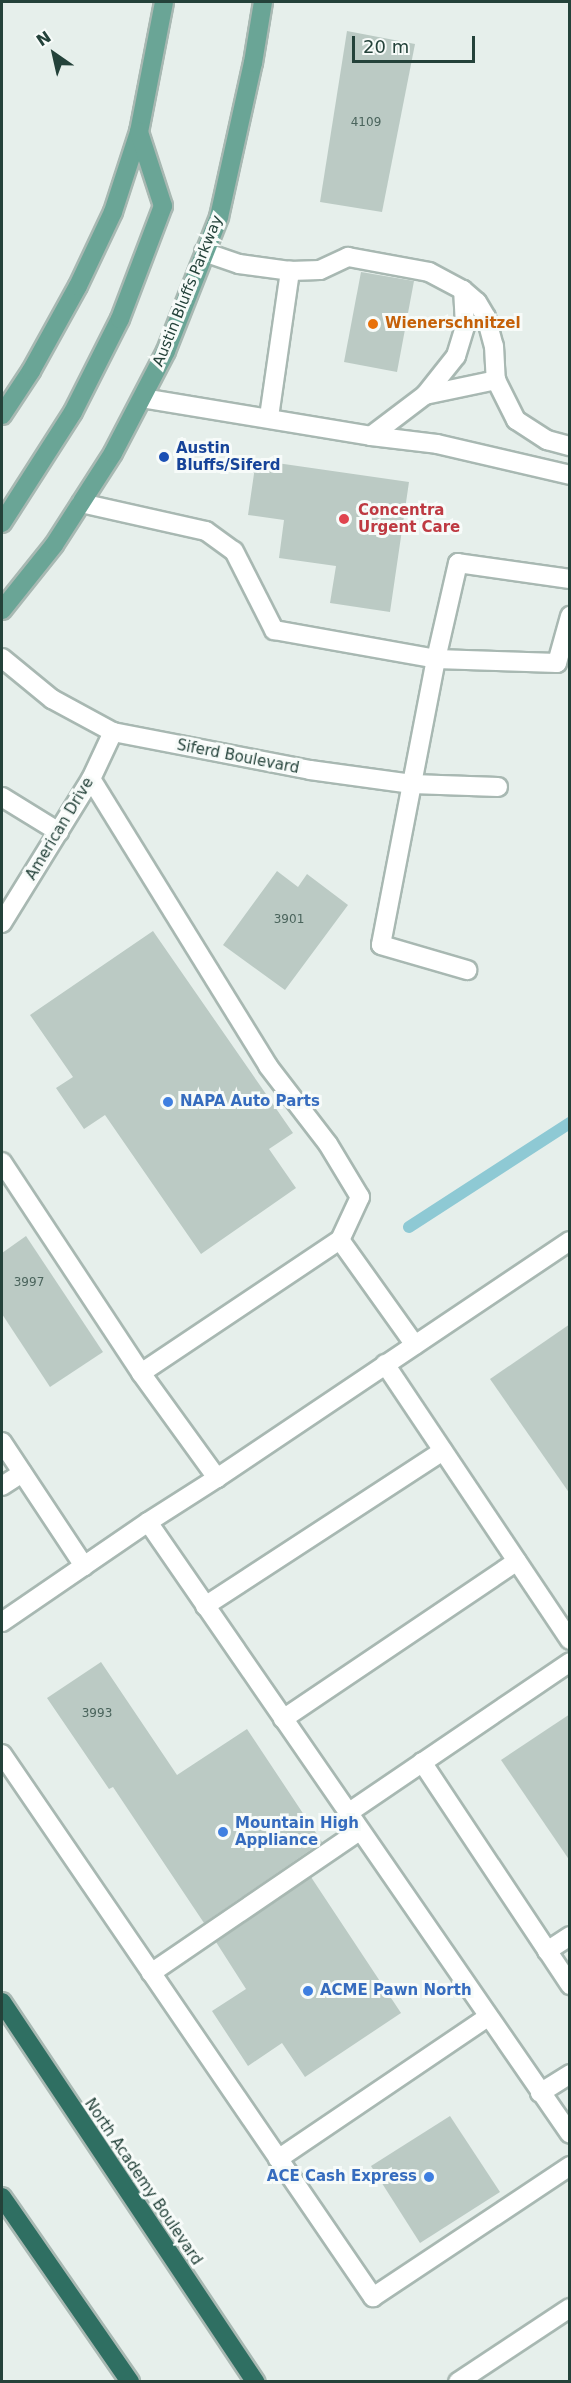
<!DOCTYPE html>
<style>
body{margin:0}
#map{position:relative;width:571px;height:2383px;overflow:hidden;background:#e6efeb;font-family:"DejaVu Sans",sans-serif}
div>[style]{position:absolute}
.stream>*{height:12px;margin:-6px;padding:0 6px;transform-origin:6px;border-radius:6px;background:#8ec9d4}
.building>*{inset:0;background:#bbcac4}
.roads{filter:drop-shadow(2px 0 #a8b8b2) drop-shadow(-2px 0 #a8b8b2) drop-shadow(0 2px #a8b8b2) drop-shadow(0 -2px #a8b8b2)}
.lane>*{height:18px;margin:-9px;padding:0 9px;transform-origin:9px;border-radius:9px;background:#fff}
.street>*{height:18px;margin:-9px;padding:0 9px;transform-origin:9px;border-radius:9px;background:#fff}
.primary>*{height:18px;margin:-9px;padding:0 9px;transform-origin:9px;border-radius:9px;background:#6aa596}
.highway>*{height:18px;margin:-9px;padding:0 9px;transform-origin:9px;border-radius:9px;background:#2f6f62}
.dots>*{width:16px;height:16px;translate:-50% -50%;box-sizing:border-box;border:3px solid #f7fbf9;border-radius:50%}
span{translate:-50% -50%;white-space:nowrap;text-align:center;line-height:1.15;-webkit-text-stroke:6px #f7fbf9;paint-order:stroke}
.number-label{font-size:12px;color:#4a645c}
.number-label span{-webkit-text-stroke-width:0}
.street-label{font-size:15px;color:#24423a}
.food-label{font-size:15px;color:#c56008;font-weight:700}
.left{translate:0 -50%;text-align:left}
.transit-label{font-size:15px;color:#164399;font-weight:700}
.health-label{font-size:15px;color:#be3a42;font-weight:700}
.shop-label{font-size:15px;color:#366cbe;font-weight:700}
.right{translate:-100% -50%;text-align:right}
.frame{position:absolute;inset:0;border:3px solid #24423a;pointer-events:none}
.north{position:absolute;left:24px;top:24px;width:60px;height:60px;-webkit-text-stroke:4px #f7fbf9;paint-order:stroke;rotate:326deg;font-size:16px;font-weight:700;line-height:24px;text-align:center;color:#24423a}
.north::after{content:'';display:block;margin:auto;width:21px;height:27px;background:#24423a;clip-path:polygon(50% 0,100% 100%,50% 72%,0 100%)}
.scale{position:absolute;left:352px;top:36px;width:123px;height:27px;box-sizing:border-box;border:3px solid #24423a;border-top:0;padding-left:8px;font-size:18px;line-height:21px;white-space:nowrap;color:#24423a;-webkit-text-stroke:4px #f7fbf9;paint-order:stroke}
</style>
<div id="map">
<div class="stream">
<i style="left:409px;top:1227px;width:192px;rotate:-32.9deg"></i>
</div>
<div class="building">
<i style="clip-path:polygon(347px 31px,415px 44px,382px 212px,320px 202px)"></i>
<i style="clip-path:polygon(361px 272px,414px 281px,397px 372px,344px 362px)"></i>
<i style="clip-path:polygon(256px 460px,409px 482px,390px 612px,330px 603px,336px 566px,279px 558px,284px 520px,248px 515px)"></i>
<i style="clip-path:polygon(277px 871px,298px 887px,307px 874px,348px 905px,285px 990px,223px 945px)"></i>
<i style="clip-path:polygon(153px 931px,293px 1133px,269px 1149px,296px 1188px,201px 1254px,105px 1115px,84px 1129px,56px 1088px,73px 1077px,30px 1015px)"></i>
<i style="clip-path:polygon(26px 1236px,103px 1352px,50px 1387px,2px 1314px,2px 1253px)"></i>
<i style="clip-path:polygon(570px 1324px,570px 1494px,490px 1379px)"></i>
<i style="clip-path:polygon(101px 1662px,177px 1775px,247px 1729px,322px 1842px,204px 1923px,113px 1787px,109px 1789px,47px 1698px)"></i>
<i style="clip-path:polygon(570px 1714px,570px 1861px,501px 1760px)"></i>
<i style="clip-path:polygon(311px 1877px,401px 2013px,305px 2077px,282px 2043px,248px 2066px,212px 2011px,246px 1989px,216px 1942px)"></i>
<i style="clip-path:polygon(450px 2116px,500px 2192px,420px 2243px,371px 2166px)"></i>
</div>
<div class="roads">
<div class="lane">
<i style="left:204px;top:252px;width:37px;rotate:19deg"></i>
<i style="left:239px;top:264px;width:51px;rotate:7.8deg"></i>
<i style="left:290px;top:271px;width:30px;rotate:-2deg"></i>
<i style="left:320px;top:270px;width:31px;rotate:-25deg"></i>
<i style="left:348px;top:257px;width:82px;rotate:10.5deg"></i>
<i style="left:429px;top:272px;width:38px;rotate:28deg"></i>
<i style="left:463px;top:290px;width:18px;rotate:41deg"></i>
<i style="left:477px;top:302px;width:17px;rotate:59deg"></i>
<i style="left:486px;top:317px;width:30px;rotate:75deg"></i>
<i style="left:494px;top:346px;width:34px;rotate:87deg"></i>
<i style="left:496px;top:380px;width:45px;rotate:63.4deg"></i>
<i style="left:516px;top:420px;width:37px;rotate:33deg"></i>
<i style="left:547px;top:440px;width:24px;rotate:15deg"></i>
<i style="left:425px;top:395px;width:73px;rotate:-11.9deg"></i>
<i style="left:142px;top:398px;width:232px;rotate:9.4deg"></i>
<i style="left:371px;top:436px;width:66px;rotate:6.9deg"></i>
<i style="left:437px;top:444px;width:137px;rotate:13.1deg"></i>
<i style="left:269px;top:417px;width:148px;rotate:-81.8deg"></i>
<i style="left:371px;top:436px;width:68px;rotate:-37.2deg"></i>
<i style="left:425px;top:395px;width:50px;rotate:-51.5deg"></i>
<i style="left:456px;top:356px;width:31px;rotate:-73deg"></i>
<i style="left:465px;top:326px;width:36px;rotate:-93deg"></i>
<i style="left:81px;top:503px;width:128px;rotate:12.6deg"></i>
<i style="left:206px;top:531px;width:34px;rotate:36deg"></i>
<i style="left:234px;top:551px;width:89px;rotate:63.1deg"></i>
<i style="left:274px;top:630px;width:165px;rotate:10.1deg"></i>
<i style="left:436px;top:659px;width:291px;rotate:100.9deg"></i>
<i style="left:381px;top:945px;width:90px;rotate:16.2deg"></i>
<i style="left:570px;top:579px;width:113px;rotate:-171.9deg"></i>
<i style="left:458px;top:563px;width:98px;rotate:102.9deg"></i>
<i style="left:436px;top:659px;width:121px;rotate:1.9deg"></i>
<i style="left:557px;top:663px;width:49px;rotate:-74.5deg"></i>
<i style="left:91px;top:779px;width:337px;rotate:58.3deg"></i>
<i style="left:268px;top:1066px;width:98px;rotate:52.4deg"></i>
<i style="left:328px;top:1144px;width:62px;rotate:58.9deg"></i>
<i style="left:360px;top:1197px;width:47px;rotate:114.9deg"></i>
<i style="left:2px;top:797px;width:67px;rotate:31.6deg"></i>
<i style="left:2px;top:1162px;width:253px;rotate:56.6deg"></i>
<i style="left:141px;top:1373px;width:130px;rotate:54.1deg"></i>
<i style="left:217px;top:1478px;width:82px;rotate:147.5deg"></i>
<i style="left:385px;top:1364px;width:332px;rotate:56.2deg"></i>
<i style="left:141px;top:1373px;width:239px;rotate:-33.8deg"></i>
<i style="left:340px;top:1240px;width:129px;rotate:54.5deg"></i>
<i style="left:2px;top:1442px;width:149px;rotate:56.5deg"></i>
<i style="left:217px;top:1478px;width:425px;rotate:-33.9deg"></i>
<i style="left:2px;top:1486px;width:24px;rotate:-33deg"></i>
<i style="left:205px;top:1606px;width:284px;rotate:-33.1deg"></i>
<i style="left:2px;top:1622px;width:177px;rotate:-34.4deg"></i>
<i style="left:148px;top:1522px;width:743px;rotate:55.41deg"></i>
<i style="left:283px;top:1719px;width:282px;rotate:-34deg"></i>
<i style="left:2px;top:1754px;width:658px;rotate:55.66deg"></i>
<i style="left:373px;top:2297px;width:237px;rotate:-33.6deg"></i>
<i style="left:422px;top:1762px;width:268px;rotate:56.4deg"></i>
<i style="left:348px;top:1813px;width:268px;rotate:-34.2deg"></i>
<i style="left:547px;top:1951px;width:27px;rotate:-33deg"></i>
<i style="left:151px;top:1973px;width:252px;rotate:-34.3deg"></i>
<i style="left:540px;top:2093px;width:36px;rotate:-32deg"></i>
<i style="left:278px;top:2159px;width:254px;rotate:-34.1deg"></i>
<i style="left:458px;top:2382px;width:134px;rotate:-33.5deg"></i>
</div>
<div class="street">
<i style="left:2px;top:658px;width:65px;rotate:39.4deg"></i>
<i style="left:52px;top:699px;width:69px;rotate:28.4deg"></i>
<i style="left:113px;top:732px;width:201px;rotate:10.9deg"></i>
<i style="left:310px;top:770px;width:103px;rotate:7.8deg"></i>
<i style="left:412px;top:784px;width:86px;rotate:2deg"></i>
<i style="left:2px;top:923px;width:169px;rotate:-58.3deg"></i>
<i style="left:91px;top:779px;width:52px;rotate:-64.9deg"></i>
</div>
<div class="primary">
<i style="left:2px;top:415px;width:53px;rotate:-56.6deg"></i>
<i style="left:31px;top:371px;width:97px;rotate:-61.1deg"></i>
<i style="left:78px;top:286px;width:82px;rotate:-64.7deg"></i>
<i style="left:113px;top:212px;width:84px;rotate:-72deg"></i>
<i style="left:139px;top:132px;width:132px;rotate:-79.1deg"></i>
<i style="left:2px;top:523px;width:132px;rotate:-57.4deg"></i>
<i style="left:73px;top:412px;width:104px;rotate:-63.2deg"></i>
<i style="left:120px;top:319px;width:121px;rotate:-69.2deg"></i>
<i style="left:163px;top:206px;width:78px;rotate:-108deg"></i>
<i style="left:2px;top:610px;width:83px;rotate:-51.3deg"></i>
<i style="left:54px;top:545px;width:109px;rotate:-57.3deg"></i>
<i style="left:113px;top:453px;width:115px;rotate:-62.5deg"></i>
<i style="left:166px;top:351px;width:144px;rotate:-68.4deg"></i>
<i style="left:219px;top:217px;width:158px;rotate:-77.6deg"></i>
<i style="left:253px;top:63px;width:62px;rotate:-80.7deg"></i>
</div>
<div class="highway">
<i style="left:2px;top:2002px;width:457px;rotate:56.3deg"></i>
<i style="left:2px;top:2197px;width:225px;rotate:55.3deg"></i>
</div>
</div>
<div class="dots">
<i style="left:373px;top:324px;background:#e8710a"></i>
<i style="left:164px;top:457px;background:#1a4fb4"></i>
<i style="left:344px;top:519px;background:#e0444e"></i>
<i style="left:168px;top:1102px;background:#3f7fe0"></i>
<i style="left:223px;top:1832px;background:#3f7fe0"></i>
<i style="left:308px;top:1991px;background:#3f7fe0"></i>
<i style="left:429px;top:2177px;background:#3f7fe0"></i>
</div>
<div class="number-label">
<span style="left:366px;top:123px">4109</span>
<span style="left:289px;top:920px">3901</span>
<span style="left:29px;top:1283px">3997</span>
<span style="left:97px;top:1714px">3993</span>
</div>
<div class="street-label">
<span style="left:188px;top:291px;rotate:-68deg">Austin Bluffs Parkway</span>
<span style="left:238px;top:757px;rotate:11deg">Siferd Boulevard</span>
<span style="left:60px;top:829px;rotate:-59deg">American Drive</span>
<span style="left:143px;top:2182px;rotate:56deg">North Academy Boulevard</span>
</div>
<div class="food-label">
<span class="left" style="left:385px;top:324px">Wienerschnitzel</span>
</div>
<div class="transit-label">
<span class="left" style="left:176px;top:457px">Austin<br>Bluffs/Siferd</span>
</div>
<div class="health-label">
<span class="left" style="left:358px;top:519px">Concentra<br>Urgent Care</span>
</div>
<div class="shop-label">
<span class="left" style="left:180px;top:1102px">NAPA Auto Parts</span>
<span class="left" style="left:235px;top:1832px">Mountain High<br>Appliance</span>
<span class="left" style="left:320px;top:1991px">ACME Pawn North</span>
<span class="right" style="left:417px;top:2177px">ACE Cash Express</span>
</div>
<div class="frame"></div>
<div class="north">N</div>
<div class="scale">20 m</div>
</div>
